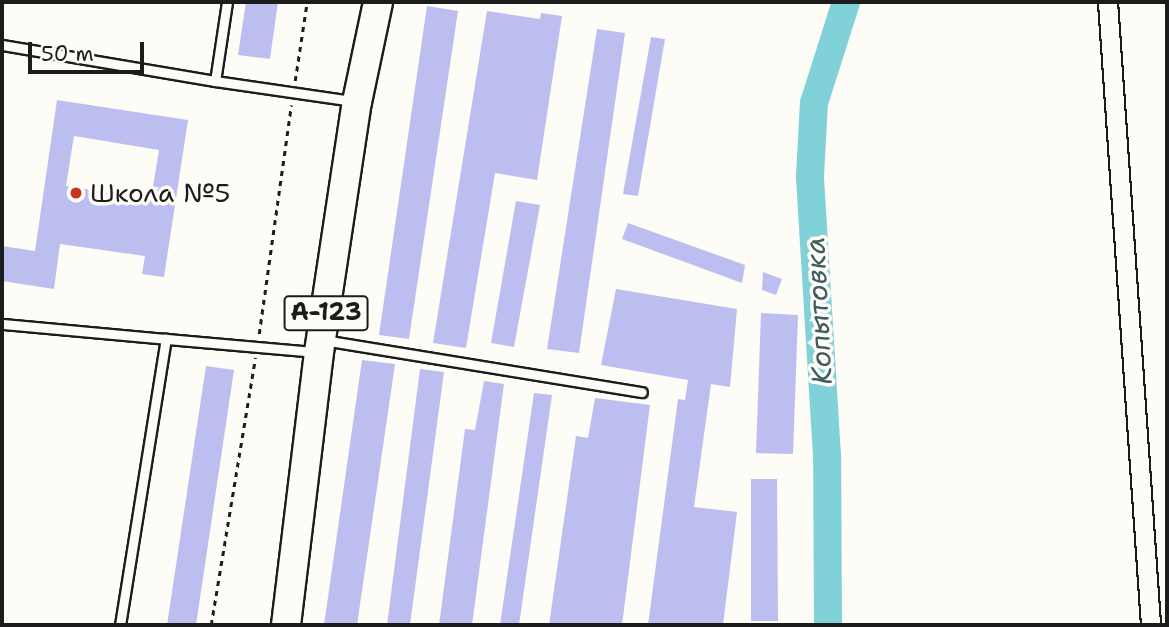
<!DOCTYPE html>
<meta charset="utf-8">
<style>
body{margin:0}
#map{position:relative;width:1169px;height:627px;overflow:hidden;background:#fdfcf7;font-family:"Shantell Sans",sans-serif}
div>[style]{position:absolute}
.river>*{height:28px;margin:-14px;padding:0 14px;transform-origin:14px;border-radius:14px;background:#80d2d8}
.building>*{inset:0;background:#bdbef0}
.path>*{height:2.5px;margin-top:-1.25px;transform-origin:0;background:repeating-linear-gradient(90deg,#1c1c1c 0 5px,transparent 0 10px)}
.roads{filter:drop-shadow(2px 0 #1c1c1c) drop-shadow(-2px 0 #1c1c1c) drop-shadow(0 2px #1c1c1c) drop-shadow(0 -2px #1c1c1c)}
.lane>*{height:9px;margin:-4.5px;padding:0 4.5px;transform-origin:4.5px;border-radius:4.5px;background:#fdfcf7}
.street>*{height:18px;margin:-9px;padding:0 9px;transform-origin:9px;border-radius:9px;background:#fdfcf7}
.primary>*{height:28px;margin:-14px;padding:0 14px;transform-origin:14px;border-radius:14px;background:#fdfcf7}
.dots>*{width:19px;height:19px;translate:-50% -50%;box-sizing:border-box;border:4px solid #fdfcf7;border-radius:50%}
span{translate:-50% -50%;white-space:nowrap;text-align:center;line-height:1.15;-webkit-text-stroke:7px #fdfcf7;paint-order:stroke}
.shield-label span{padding:2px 5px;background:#fdfcf7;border:2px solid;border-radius:5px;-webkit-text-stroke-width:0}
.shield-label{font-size:24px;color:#1c1c1c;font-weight:700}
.poi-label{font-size:26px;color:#1c1c1c}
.left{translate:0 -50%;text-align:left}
.water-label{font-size:28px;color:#3f5c5e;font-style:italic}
.frame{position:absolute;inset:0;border:4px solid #1c1c1c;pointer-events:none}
.scale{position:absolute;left:28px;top:42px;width:116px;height:32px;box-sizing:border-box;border:4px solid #1c1c1c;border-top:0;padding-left:9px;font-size:21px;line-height:24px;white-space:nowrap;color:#1c1c1c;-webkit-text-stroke:5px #fdfcf7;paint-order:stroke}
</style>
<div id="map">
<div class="river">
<i style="left:828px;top:625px;width:169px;rotate:-90.3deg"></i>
<i style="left:827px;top:456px;width:281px;rotate:-93.5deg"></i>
<i style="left:810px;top:176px;width:73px;rotate:-86.9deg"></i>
<i style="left:814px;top:103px;width:106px;rotate:-72.4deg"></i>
</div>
<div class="building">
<i style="clip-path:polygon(246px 2px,278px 2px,270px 59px,238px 55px)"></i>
<i style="clip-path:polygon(427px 6px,458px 11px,409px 339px,379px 335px)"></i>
<i style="clip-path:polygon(487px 11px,540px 19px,541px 13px,562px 16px,537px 180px,495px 173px,466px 348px,433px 343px)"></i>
<i style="clip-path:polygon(597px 29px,625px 33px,579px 353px,547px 349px)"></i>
<i style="clip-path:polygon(651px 37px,665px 39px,638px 196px,623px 194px)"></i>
<i style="clip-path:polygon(evenodd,57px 100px,188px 120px,164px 277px,142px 274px,145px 256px,60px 244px,54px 289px,2px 281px,2px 246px,35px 251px,57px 100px,74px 136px,159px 150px,151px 199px,66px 186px,74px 136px)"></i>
<i style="clip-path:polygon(516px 201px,540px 205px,514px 347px,491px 343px)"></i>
<i style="clip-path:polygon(628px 223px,745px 265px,742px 283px,622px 239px)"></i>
<i style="clip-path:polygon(763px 272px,782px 279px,776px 295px,762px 290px)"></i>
<i style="clip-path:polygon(616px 289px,737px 309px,730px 387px,711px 384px,694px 507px,737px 512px,723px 625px,648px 625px,678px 399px,685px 400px,688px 380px,601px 365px)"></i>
<i style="clip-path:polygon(761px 313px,798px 315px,793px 454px,756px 453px)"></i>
<i style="clip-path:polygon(362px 360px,395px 364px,357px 625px,324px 625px)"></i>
<i style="clip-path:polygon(206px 366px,234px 370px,196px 625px,167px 625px)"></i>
<i style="clip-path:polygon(420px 369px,444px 372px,410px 625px,387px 625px)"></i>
<i style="clip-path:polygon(484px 381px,504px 384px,472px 625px,439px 625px,465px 429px,475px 430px)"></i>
<i style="clip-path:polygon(534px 393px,552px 395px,519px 625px,500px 625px)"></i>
<i style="clip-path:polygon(595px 398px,650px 405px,622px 625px,549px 625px,576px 436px,588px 438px)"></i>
<i style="clip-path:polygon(751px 479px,777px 479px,778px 621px,751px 621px)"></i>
</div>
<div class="path">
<i style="left:295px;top:81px;width:80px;rotate:-81.4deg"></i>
<i style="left:259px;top:334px;width:231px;rotate:-82deg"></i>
<i style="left:211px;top:625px;width:271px;rotate:-80.6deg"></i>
</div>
<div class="roads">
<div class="lane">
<i style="left:227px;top:2px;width:80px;rotate:98.6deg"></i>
<i style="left:215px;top:81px;width:138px;rotate:8.3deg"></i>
<i style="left:2px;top:45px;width:216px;rotate:9.6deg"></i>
<i style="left:2px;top:324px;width:165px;rotate:5.2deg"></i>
<i style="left:323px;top:340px;width:323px;rotate:9.3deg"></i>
<i style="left:120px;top:625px;width:290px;rotate:-80.9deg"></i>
<i style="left:166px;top:339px;width:149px;rotate:5deg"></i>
</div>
<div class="street">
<i style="left:1108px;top:2px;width:624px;rotate:86.05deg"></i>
</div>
<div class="primary">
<i style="left:286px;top:625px;width:275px;rotate:-83.1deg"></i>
<i style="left:319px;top:352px;width:253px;rotate:-81.4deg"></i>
<i style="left:357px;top:102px;width:102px;rotate:-78.1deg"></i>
</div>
</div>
<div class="dots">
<i style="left:76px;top:193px;background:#c8321e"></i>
</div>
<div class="shield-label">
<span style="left:326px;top:313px">А-123</span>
</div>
<div class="poi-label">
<span class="left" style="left:90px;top:193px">Школа №5</span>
</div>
<div class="water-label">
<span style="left:818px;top:311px;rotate:-93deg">Копытовка</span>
</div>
<div class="frame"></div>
<div class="scale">50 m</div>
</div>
